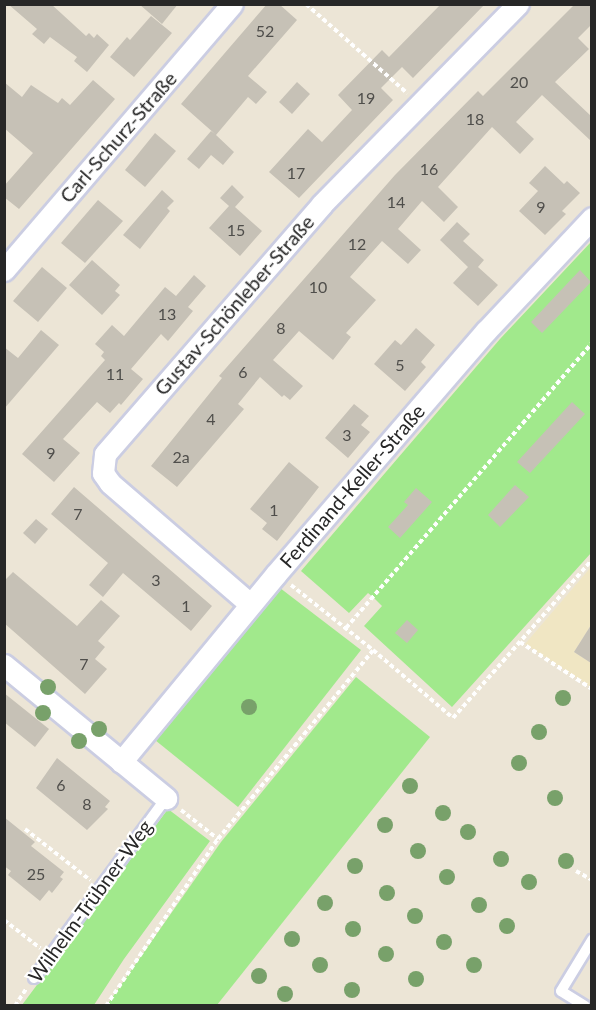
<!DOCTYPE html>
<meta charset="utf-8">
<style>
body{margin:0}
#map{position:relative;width:596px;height:1010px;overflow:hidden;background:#ece5d6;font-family:Lato,sans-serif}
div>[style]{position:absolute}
.education>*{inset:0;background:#f0e6c3}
.green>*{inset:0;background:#a1e98c}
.building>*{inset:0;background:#c6c1b6}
.path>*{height:4px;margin-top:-2px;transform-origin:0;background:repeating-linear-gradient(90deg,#fff 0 4.5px,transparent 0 7.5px)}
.roads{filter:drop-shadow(2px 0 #cbcde2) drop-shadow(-2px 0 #cbcde2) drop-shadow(0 2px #cbcde2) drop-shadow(0 -2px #cbcde2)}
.lane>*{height:10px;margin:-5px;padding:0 5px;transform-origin:5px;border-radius:5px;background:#fff}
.street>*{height:21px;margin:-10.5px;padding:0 10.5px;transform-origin:10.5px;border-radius:10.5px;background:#fff}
.trees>*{width:16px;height:16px;margin:-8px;border-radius:50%;background:#78a16a}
span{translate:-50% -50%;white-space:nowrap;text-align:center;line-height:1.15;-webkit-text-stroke:4.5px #fff;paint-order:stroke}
.number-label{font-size:16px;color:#4f4e4b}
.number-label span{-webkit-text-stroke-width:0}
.street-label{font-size:20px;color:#272727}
.frame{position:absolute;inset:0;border:6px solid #272727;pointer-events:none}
</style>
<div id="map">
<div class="education">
<i style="clip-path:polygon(591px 567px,591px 625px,574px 652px,591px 663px,591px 687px,525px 644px)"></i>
</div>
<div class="green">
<i style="clip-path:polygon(591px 242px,591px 553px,452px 707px,364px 626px,382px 606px,374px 598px,368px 593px,349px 613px,301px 571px,500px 339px)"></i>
<i style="clip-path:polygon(280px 588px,361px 650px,238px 807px,155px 740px)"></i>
<i style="clip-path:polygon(356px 677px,430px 737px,217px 1005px,107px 1005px,221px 842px)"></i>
<i style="clip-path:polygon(168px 809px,210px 841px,124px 959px,94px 1005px,22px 1005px)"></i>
</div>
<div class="building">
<i style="clip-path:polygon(8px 4px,51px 4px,86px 36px,89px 33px,94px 38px,97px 34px,109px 45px,87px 72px,74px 61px,77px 57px,50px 37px,44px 44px,32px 34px,37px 29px)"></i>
<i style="clip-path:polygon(139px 4px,178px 4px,162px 24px)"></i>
<i style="clip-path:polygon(267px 4px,279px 4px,297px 20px,248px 76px,267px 92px,256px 104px,248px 97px,216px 135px,234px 152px,223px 165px,211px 155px,199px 169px,187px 159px,211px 131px,215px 134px,181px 104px)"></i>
<i style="clip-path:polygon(441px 4px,485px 4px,413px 78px,402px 67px,381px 88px,393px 100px,299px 198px,269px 172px,308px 129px,322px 142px,352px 110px,338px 95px,382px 50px,389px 57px)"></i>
<i style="clip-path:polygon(575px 4px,591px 4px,591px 25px,578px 38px,589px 49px,555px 82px,591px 116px,591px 141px,542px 95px,516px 122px,534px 139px,520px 154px,492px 127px,438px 187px,458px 207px,444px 222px,422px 201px,398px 229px,421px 250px,408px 264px,382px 241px,350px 277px,376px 300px,346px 333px,351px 337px,333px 360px,299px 331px,273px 360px,303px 386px,290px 400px,284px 395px,282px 397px,260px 377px,238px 404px,244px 409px,177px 487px,151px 466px,222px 378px,219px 376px,395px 175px,478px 91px,483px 96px)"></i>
<i style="clip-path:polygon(151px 16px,172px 33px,134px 77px,110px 57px,127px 37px,130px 40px)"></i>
<i style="clip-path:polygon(93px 80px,115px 99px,19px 209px,4px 197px,4px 186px,33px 153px,4px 128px,4px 82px,22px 97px,31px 85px,58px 103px,62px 98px,70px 105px)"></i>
<i style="clip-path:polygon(297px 82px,310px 94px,292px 114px,279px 102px)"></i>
<i style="clip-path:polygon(155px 133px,176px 151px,145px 187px,125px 170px)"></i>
<i style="clip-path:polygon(545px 166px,564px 184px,567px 181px,580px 193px,562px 211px,566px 214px,545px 235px,519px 211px,538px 191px,529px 183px)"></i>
<i style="clip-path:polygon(232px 185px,244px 197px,235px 207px,262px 231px,240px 256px,209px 228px,229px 206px,220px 198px)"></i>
<i style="clip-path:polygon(162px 190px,174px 201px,167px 208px,170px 211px,140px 249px,123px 235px)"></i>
<i style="clip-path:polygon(98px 200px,123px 221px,85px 263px,61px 243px)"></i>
<i style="clip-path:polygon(457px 222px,470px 234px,463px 241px,484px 260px,478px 267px,498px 285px,478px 306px,453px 283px,468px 267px,440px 240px)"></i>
<i style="clip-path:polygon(92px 260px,120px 285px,115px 291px,120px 295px,102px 315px,69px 285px)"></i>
<i style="clip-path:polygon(42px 267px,67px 288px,38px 322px,13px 301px)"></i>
<i style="clip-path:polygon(580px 270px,591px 282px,542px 333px,531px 322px)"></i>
<i style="clip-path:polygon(194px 275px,206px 286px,188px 307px,193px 311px,168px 341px,161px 334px,131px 369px,143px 379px,121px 405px,119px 403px,110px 413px,97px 402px,63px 439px,80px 453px,54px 482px,22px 454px,105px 360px,101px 356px,104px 352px,95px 344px,112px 325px,124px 336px,165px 287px,176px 296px)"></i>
<i style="clip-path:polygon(416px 328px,435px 345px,421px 362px,426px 367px,405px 391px,374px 364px,395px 340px,401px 345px)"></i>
<i style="clip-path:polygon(41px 330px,59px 345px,4px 409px,4px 347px,18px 358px)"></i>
<i style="clip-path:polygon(572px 402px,585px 414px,530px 473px,517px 462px)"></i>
<i style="clip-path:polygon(354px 404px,369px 416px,361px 425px,370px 432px,348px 458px,325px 438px)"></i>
<i style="clip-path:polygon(289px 462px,319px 487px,277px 541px,262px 529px,267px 523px,250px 509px)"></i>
<i style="clip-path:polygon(515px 485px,529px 497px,500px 527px,488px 515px)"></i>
<i style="clip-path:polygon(74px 487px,212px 606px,191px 631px,123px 573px,103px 597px,89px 585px,108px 563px,51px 514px)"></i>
<i style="clip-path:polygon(416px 488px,432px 502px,400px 538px,388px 527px,408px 505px,404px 502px)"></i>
<i style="clip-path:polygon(36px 519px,48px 529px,35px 544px,23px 533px)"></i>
<i style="clip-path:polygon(13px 572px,77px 626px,101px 600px,120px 616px,98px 641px,105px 647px,95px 659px,107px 669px,85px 694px,4px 623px,4px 581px)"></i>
<i style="clip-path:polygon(407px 620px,418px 630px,407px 643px,395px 633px)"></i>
<i style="clip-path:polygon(591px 625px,591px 663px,574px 652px)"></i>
<i style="clip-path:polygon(4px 693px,49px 729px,35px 747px,4px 722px)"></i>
<i style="clip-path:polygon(57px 758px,110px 801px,105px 807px,108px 809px,87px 830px,36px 788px)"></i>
<i style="clip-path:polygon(4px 817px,35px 842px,31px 846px,64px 872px,60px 877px,63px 879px,52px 893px,49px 890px,40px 901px,8px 875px,11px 871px,4px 866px)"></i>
</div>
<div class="path">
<i style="left:306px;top:4px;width:135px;rotate:41.4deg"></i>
<i style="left:291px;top:585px;width:105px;rotate:38.4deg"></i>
<i style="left:373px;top:650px;width:105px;rotate:40.4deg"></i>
<i style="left:453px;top:718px;width:210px;rotate:-48.7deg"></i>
<i style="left:346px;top:628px;width:376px;rotate:-49.2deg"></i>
<i style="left:520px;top:642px;width:86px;rotate:33.1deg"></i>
<i style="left:181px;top:810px;width:47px;rotate:38.1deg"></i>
<i style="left:25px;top:829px;width:83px;rotate:38.1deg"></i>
<i style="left:576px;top:871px;width:18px;rotate:29deg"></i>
<i style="left:4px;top:920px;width:46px;rotate:37.9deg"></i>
<i style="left:15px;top:1006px;width:20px;rotate:-57deg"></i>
<i style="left:106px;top:1006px;width:201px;rotate:-56.2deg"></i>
<i style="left:218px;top:839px;width:244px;rotate:-50.6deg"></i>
</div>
<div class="roads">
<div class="lane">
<i style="left:34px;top:978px;width:223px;rotate:-53.7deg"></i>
<i style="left:585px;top:1006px;width:28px;rotate:-148deg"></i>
<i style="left:561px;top:991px;width:60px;rotate:-58.7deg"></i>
</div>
<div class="street">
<i style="left:4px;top:270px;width:350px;rotate:-49.4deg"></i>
<i style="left:250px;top:604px;width:185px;rotate:-139.2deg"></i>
<i style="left:110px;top:483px;width:12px;rotate:-125deg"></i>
<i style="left:103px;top:473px;width:19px;rotate:-84deg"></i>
<i style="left:105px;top:454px;width:331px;rotate:-49deg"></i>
<i style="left:322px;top:204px;width:280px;rotate:-45.6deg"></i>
<i style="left:4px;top:665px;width:210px;rotate:39.4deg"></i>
<i style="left:121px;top:762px;width:244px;rotate:-50.5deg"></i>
<i style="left:276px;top:574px;width:321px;rotate:-49.2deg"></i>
<i style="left:486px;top:331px;width:155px;rotate:-46.8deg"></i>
</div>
</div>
<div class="trees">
<i style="left:48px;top:687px"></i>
<i style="left:563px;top:698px"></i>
<i style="left:249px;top:707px"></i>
<i style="left:43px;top:713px"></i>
<i style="left:99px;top:729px"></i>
<i style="left:539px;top:732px"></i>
<i style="left:79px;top:741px"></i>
<i style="left:519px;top:763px"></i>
<i style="left:410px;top:786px"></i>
<i style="left:555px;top:798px"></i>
<i style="left:443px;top:813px"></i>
<i style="left:385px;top:825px"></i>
<i style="left:468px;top:832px"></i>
<i style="left:418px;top:851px"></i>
<i style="left:501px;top:859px"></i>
<i style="left:566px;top:861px"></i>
<i style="left:355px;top:866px"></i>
<i style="left:447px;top:877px"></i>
<i style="left:529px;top:882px"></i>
<i style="left:387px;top:893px"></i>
<i style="left:325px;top:903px"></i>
<i style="left:479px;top:905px"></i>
<i style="left:415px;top:916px"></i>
<i style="left:507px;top:926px"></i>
<i style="left:353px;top:929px"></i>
<i style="left:292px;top:939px"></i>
<i style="left:444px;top:942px"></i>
<i style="left:386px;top:954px"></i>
<i style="left:320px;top:965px"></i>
<i style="left:474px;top:965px"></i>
<i style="left:259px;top:976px"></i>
<i style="left:416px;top:979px"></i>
<i style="left:352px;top:990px"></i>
<i style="left:285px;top:994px"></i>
</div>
<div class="number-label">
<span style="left:265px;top:31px">52</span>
<span style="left:519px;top:82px">20</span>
<span style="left:366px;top:98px">19</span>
<span style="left:475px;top:119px">18</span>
<span style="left:429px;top:169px">16</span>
<span style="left:296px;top:173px">17</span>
<span style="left:396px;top:202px">14</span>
<span style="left:541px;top:207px">9</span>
<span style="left:236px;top:230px">15</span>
<span style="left:357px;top:244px">12</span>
<span style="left:318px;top:287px">10</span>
<span style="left:167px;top:314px">13</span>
<span style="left:281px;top:328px">8</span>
<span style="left:400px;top:365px">5</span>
<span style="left:243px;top:372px">6</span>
<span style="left:115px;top:374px">11</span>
<span style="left:211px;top:419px">4</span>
<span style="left:347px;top:435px">3</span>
<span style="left:51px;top:453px">9</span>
<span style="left:181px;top:457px">2a</span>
<span style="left:274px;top:510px">1</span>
<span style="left:78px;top:514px">7</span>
<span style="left:156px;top:580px">3</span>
<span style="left:186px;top:606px">1</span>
<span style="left:84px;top:664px">7</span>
<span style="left:61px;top:785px">6</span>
<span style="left:87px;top:804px">8</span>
<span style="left:36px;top:874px">25</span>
</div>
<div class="street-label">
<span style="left:118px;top:137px;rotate:-49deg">Carl-Schurz-Straße</span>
<span style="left:234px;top:305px;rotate:-49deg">Gustav-Schönleber-Straße</span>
<span style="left:352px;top:486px;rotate:-49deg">Ferdinand-Keller-Straße</span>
<span style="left:90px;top:901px;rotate:-54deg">Wilhelm-Trübner-Weg</span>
</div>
<div class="frame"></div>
</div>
